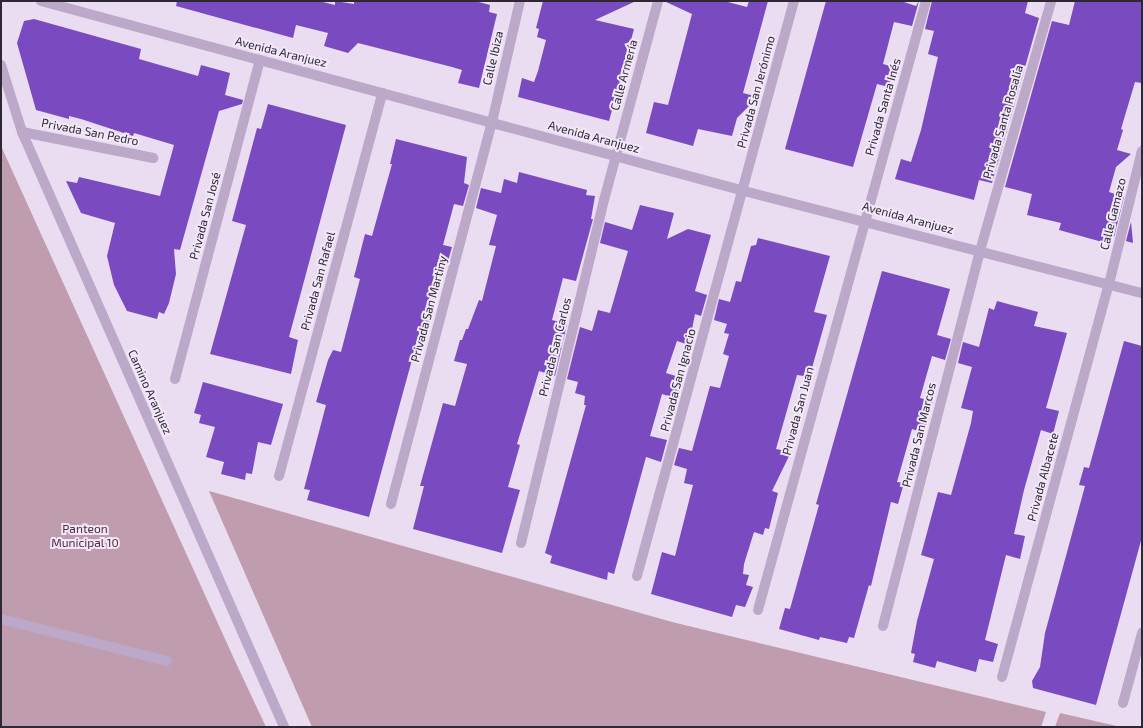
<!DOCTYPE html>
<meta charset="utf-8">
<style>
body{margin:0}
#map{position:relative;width:1143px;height:728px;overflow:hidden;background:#eadcf1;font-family:"Exo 2",sans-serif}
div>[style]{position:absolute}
.green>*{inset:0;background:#bf9cae}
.building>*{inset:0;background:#7a4ac1}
.minor>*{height:10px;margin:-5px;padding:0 5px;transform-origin:5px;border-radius:5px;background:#bca8c8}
span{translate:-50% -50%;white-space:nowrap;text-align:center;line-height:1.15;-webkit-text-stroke:4px #f3e8f9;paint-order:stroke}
.street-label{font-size:12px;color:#2e2835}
.park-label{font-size:12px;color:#522d3f}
.frame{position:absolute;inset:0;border:2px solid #2e2835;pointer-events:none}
</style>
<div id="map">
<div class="green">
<i style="clip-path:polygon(1px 146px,235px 661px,266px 727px,1px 727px)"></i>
<i style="clip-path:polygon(209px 491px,672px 622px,1046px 712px,1041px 727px,312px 727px)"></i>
<i style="clip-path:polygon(1060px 713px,1121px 727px,1055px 727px)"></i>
</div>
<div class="building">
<i style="clip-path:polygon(177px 1px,319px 1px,335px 5px,335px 1px,354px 4px,354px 1px,475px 1px,490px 5px,489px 12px,497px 14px,479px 88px,458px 83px,462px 70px,452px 67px,358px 43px,348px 53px,324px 46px,328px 33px,296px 25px,293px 38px,176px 6px)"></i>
<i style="clip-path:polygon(543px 1px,636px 1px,595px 20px,634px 29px,609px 121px,518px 97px,522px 78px,534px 82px,538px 71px,546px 40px,537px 37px,539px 29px,536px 28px)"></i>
<i style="clip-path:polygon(664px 1px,724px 1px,747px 7px,749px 1px,768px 1px,743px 93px,758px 97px,737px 118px,732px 136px,698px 129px,693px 146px,646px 133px,654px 102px,668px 105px,692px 14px)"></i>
<i style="clip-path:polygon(826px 1px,901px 1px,916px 6px,919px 1px,912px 26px,894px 22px,883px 64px,894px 67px,889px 87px,877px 84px,853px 167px,785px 149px)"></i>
<i style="clip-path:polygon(932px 1px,1028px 1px,1025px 13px,1039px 18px,992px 183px,979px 180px,974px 200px,895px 179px,901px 159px,911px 162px,921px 130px,938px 57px,928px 54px,934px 31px,925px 29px)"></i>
<i style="clip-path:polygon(1075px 1px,1142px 1px,1142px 83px,1135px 82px,1121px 129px,1123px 130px,1117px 150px,1131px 154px,1116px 167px,1109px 192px,1124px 197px,1114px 237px,1108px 235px,1106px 243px,1059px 230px,1061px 223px,1027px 215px,1032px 194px,1005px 187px,1052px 21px,1069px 25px)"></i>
<i style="clip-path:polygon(34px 19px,141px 49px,139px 59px,198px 76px,201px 65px,230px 73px,225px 95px,243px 100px,242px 104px,219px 111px,180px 250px,174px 249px,176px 274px,169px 303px,164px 314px,159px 312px,157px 319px,127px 311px,114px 285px,107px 256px,115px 223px,81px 213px,66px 181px,77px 183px,79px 177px,160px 196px,174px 145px,134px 133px,133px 136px,81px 119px,69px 116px,69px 119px,36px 110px,17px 43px,24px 21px)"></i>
<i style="clip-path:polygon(268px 104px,346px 125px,289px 337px,298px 340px,291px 374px,210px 354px,246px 225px,232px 221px,257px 128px,261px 129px)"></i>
<i style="clip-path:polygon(396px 139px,467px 157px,464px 183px,469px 185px,463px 206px,454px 204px,443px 245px,452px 247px,446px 268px,437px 266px,427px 308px,434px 310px,427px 336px,419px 334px,369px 517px,307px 500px,310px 490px,304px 489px,326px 405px,316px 402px,328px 360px,333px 350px,341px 352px,360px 279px,354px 277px,365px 234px,372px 236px,392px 164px,390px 164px)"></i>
<i style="clip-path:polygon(519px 172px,587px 190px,586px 195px,595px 196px,591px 219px,593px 219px,576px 281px,563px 278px,552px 320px,567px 324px,555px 376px,539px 371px,517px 444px,520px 445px,508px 487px,520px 490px,502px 553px,413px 529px,424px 486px,420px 486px,443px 403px,455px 406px,467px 364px,454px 361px,460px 340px,462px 340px,466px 329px,468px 329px,479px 300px,482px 301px,496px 246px,489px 245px,497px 215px,476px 208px,481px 188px,501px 193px,504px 179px,517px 183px)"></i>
<i style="clip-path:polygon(640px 205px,674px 213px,667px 239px,688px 229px,711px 235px,695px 291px,707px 295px,701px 316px,695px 314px,689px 345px,677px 341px,666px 373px,682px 378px,678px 399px,662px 394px,650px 436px,667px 440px,661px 462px,646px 457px,614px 574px,608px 572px,607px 580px,550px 563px,552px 556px,545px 553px,586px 405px,584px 405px,585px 396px,575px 393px,578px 382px,567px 379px,580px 327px,592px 331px,598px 310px,610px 313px,628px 251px,600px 243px,605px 222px,632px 230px)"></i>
<i style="clip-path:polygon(1131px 222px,1133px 243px,1126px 241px)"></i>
<i style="clip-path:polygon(758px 238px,830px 256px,814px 312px,827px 315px,812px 368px,806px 367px,804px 376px,797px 375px,776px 449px,791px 452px,772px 491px,778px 493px,769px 529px,765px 528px,763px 535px,754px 532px,744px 564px,743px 574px,749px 575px,746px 585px,753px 587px,745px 607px,736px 605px,732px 617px,651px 594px,662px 552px,675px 556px,693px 485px,684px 483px,687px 469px,674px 465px,679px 448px,692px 451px,710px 386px,720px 388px,729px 356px,723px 354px,729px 334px,724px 333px,727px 324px,714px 320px,719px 299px,730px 302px,736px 281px,741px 282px,751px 246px,756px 245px)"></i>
<i style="clip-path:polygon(882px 271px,950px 289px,937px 335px,951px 339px,945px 360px,932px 356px,920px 398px,933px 401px,924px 433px,912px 429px,897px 482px,904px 483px,898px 504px,891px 502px,871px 586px,869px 585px,854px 638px,849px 637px,847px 643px,820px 637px,819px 640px,779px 629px,785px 608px,790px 609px,819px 505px,816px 504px)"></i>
<i style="clip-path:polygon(997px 301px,1038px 312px,1034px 326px,1067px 333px,1046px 408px,1059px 411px,1053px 434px,1041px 430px,1024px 490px,1014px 534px,1025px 536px,1020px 559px,1006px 555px,985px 640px,998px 644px,993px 662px,979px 659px,976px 672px,937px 661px,935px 668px,913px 662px,915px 654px,911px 653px,917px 621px,934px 559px,921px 555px,938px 492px,951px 495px,971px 423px,973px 411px,961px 408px,972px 367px,958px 363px,963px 342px,979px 347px,989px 308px,994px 310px)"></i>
<i style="clip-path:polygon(1124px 341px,1142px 346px,1142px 537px,1096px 705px,1033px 688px,1032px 681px,1040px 667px,1045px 633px,1085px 486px,1079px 485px,1084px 467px,1089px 468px)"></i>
<i style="clip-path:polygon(203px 382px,283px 404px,271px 445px,258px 442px,252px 474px,246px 473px,245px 480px,221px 474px,224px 462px,206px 457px,215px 427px,199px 423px,201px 415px,194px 413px)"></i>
</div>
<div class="minor">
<i style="left:41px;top:1px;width:728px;rotate:15.12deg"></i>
<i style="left:744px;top:191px;width:411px;rotate:14.4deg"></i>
<i style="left:1px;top:65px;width:70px;rotate:72.6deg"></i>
<i style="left:22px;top:132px;width:650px;rotate:66.23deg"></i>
<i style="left:22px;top:132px;width:134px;rotate:11.2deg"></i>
<i style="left:175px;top:379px;width:330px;rotate:-75.1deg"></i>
<i style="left:279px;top:476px;width:397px;rotate:-74.9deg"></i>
<i style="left:391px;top:504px;width:395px;rotate:-75.2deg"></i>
<i style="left:492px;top:122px;width:124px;rotate:-77deg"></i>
<i style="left:521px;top:543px;width:353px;rotate:-76.4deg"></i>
<i style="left:604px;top:200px;width:206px;rotate:-74.8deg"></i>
<i style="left:637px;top:576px;width:596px;rotate:-74.73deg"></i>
<i style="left:758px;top:610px;width:632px;rotate:-74.58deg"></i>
<i style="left:1px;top:619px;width:171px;rotate:14.2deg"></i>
<i style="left:883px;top:626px;width:387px;rotate:-75.5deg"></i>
<i style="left:980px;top:251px;width:260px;rotate:-74.1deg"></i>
<i style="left:1002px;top:677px;width:407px;rotate:-74.8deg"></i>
<i style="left:1109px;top:284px;width:137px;rotate:-76.1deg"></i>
<i style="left:1123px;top:703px;width:73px;rotate:-74.8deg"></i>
</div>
<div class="street-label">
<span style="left:281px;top:52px;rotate:14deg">Avenida Aranjuez</span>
<span style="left:493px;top:58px;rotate:-77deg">Calle Ibiza</span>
<span style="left:624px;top:75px;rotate:-75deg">Calle Armería</span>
<span style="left:756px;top:92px;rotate:-75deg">Privada San Jerónimo</span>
<span style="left:883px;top:107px;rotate:-74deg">Privada Santa Inés</span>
<span style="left:1003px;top:122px;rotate:-74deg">Privada Santa Rosalía</span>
<span style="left:90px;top:132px;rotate:11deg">Privada San Pedro</span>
<span style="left:594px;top:137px;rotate:15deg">Avenida Aranjuez</span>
<span style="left:1113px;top:214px;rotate:-76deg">Calle Gamazo</span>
<span style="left:205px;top:216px;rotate:-75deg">Privada San José</span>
<span style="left:908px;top:218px;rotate:15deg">Avenida Aranjuez</span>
<span style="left:318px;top:281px;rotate:-75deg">Privada San Rafael</span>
<span style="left:429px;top:309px;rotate:-75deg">Privada San Martiny</span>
<span style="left:555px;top:347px;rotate:-76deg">Privada San Carlos</span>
<span style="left:678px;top:380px;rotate:-75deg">Privada San Ignacio</span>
<span style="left:150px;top:392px;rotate:66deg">Camino Aranjuez</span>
<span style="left:798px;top:411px;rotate:-75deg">Privada San Juan</span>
<span style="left:919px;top:435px;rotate:-76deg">Privada San Marcos</span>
<span style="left:1043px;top:477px;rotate:-75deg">Privada Albacete</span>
</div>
<div class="park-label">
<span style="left:85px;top:536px">Panteon<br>Municipal 10</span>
</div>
<div class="frame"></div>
</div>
